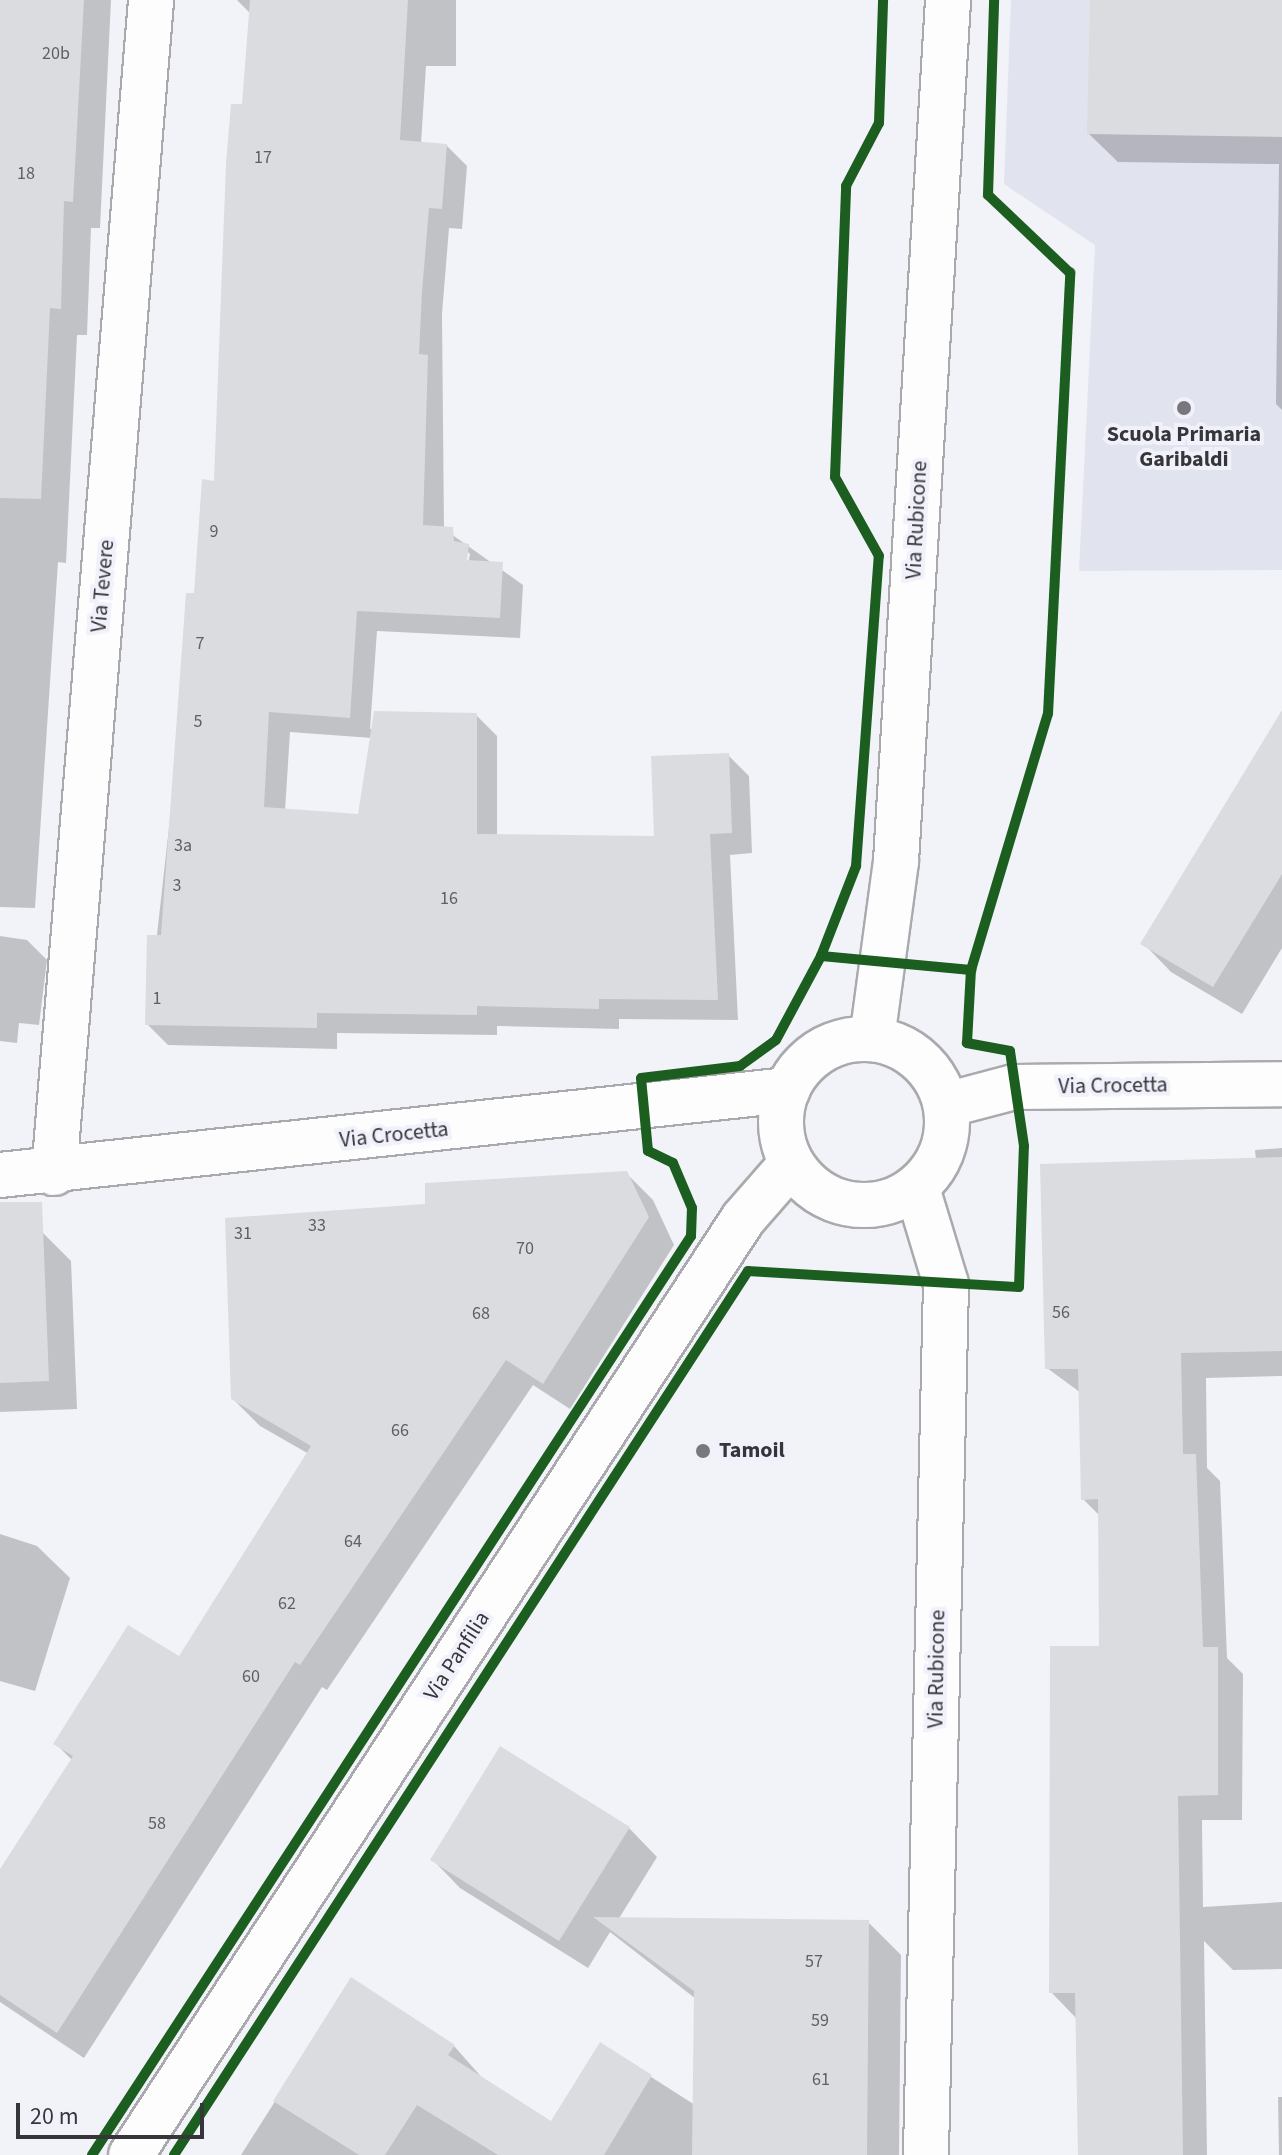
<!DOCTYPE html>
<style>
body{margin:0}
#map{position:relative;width:1282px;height:2155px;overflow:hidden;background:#f2f3f8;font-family:"Source Sans 3",sans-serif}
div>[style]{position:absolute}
.built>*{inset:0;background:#e1e3ee}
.shadow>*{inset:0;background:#0003}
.building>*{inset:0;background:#dbdce0}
.roads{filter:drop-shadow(2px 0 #aaaaae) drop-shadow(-2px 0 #aaaaae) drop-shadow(0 2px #aaaaae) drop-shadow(0 -2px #aaaaae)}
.street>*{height:44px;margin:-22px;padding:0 22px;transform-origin:22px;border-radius:22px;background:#fdfdfe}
.secondary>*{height:44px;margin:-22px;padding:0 22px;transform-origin:22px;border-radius:22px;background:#fdfdfe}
.secondary>.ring{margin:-22px;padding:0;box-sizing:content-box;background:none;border:44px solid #fdfdfe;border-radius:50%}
.cycleway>*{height:10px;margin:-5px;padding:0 5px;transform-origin:5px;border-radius:5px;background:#1b5e20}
.dots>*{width:22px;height:22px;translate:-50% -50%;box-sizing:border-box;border:4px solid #f0f1fa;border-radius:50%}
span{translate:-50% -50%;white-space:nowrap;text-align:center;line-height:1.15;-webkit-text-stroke:8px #f0f1fa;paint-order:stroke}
.number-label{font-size:18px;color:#606064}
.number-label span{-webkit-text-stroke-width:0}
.poi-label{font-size:22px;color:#36363a;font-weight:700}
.left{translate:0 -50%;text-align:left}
.street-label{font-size:22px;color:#36363a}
.scale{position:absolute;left:16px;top:2103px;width:188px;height:36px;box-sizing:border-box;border:4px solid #36363a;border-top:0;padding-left:10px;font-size:24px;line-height:28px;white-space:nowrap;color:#36363a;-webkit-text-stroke:6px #f0f1fa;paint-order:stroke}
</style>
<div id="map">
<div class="built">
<i style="clip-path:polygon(1011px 0,1282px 0,1282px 570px,1079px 571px,1095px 245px,1004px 184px)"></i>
</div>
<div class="shadow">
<i style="clip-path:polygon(0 0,111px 0,100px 228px,91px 228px,87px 335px,77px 335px,66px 563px,58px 562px,35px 908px,0 907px)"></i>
<i style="clip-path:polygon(evenodd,237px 0,456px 0,456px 66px,426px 66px,421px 144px,446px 145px,467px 166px,462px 229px,449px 228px,442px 314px,444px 529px,523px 585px,520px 638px,377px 631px,370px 729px,476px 715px,497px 736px,497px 836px,656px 838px,728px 755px,749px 776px,752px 853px,730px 855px,738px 1020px,619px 1019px,619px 1029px,497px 1026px,497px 1035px,337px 1033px,337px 1049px,168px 1045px,147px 1024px,195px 595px,216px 483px,251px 14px,237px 0,466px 550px,470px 554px,467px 570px,466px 550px,237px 0,290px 732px,372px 738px,360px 816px,285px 811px,290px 732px)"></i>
<i style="clip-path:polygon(1092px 0,1282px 0,1282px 410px,1276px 404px,1279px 164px,1118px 162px,1089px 134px)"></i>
<i style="clip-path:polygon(1282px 714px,1282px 948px,1242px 1014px,1171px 972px,1143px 943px)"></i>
<i style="clip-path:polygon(0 936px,27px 940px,47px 960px,39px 1025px,19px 1023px,17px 1043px,0 1041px)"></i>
<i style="clip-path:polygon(1282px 1148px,1282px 1376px,1206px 1378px,1207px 1468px,1220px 1481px,1227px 1658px,1243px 1674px,1242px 1820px,1202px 1820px,1203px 1907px,1282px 1902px,1282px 1969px,1233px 1970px,1204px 1941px,1207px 2155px,1079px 2155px,1076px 2018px,1051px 1992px,1101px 1648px,1100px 1516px,1083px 1499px,1081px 1393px,1047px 1368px,1256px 1160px,1255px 1150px)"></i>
<i style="clip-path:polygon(626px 1173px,653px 1200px,674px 1245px,570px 1409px,533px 1385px,327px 1690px,322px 1687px,84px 2058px,0 2002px,0 1872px,72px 1760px,56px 1744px,180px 1659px,309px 1454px,260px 1426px,233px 1399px,427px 1206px)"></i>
<i style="clip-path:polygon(43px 1233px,71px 1261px,77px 1409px,0 1412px,0 1235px)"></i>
<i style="clip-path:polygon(0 1534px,37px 1546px,70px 1578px,35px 1691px,0 1681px)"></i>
<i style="clip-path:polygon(629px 1828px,657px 1857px,618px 1920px,868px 1922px,901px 1955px,899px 2155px,241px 2155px,352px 1980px,454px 2046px,485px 2081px,551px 2124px,601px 2045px,695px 2105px,696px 1999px,610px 1932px,588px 1968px,460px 1888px,432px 1859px)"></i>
<i style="clip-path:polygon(1278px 2097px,1282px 2097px,1282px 2155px,1279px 2155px)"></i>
</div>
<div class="building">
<i style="clip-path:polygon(0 0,84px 0,73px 202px,64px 201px,61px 309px,50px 308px,41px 499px,0 498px)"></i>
<i style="clip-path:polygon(250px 0,408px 0,400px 140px,447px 144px,442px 209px,429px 208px,422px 292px,419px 354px,428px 355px,423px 525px,453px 527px,454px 541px,469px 544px,467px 560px,503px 562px,500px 618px,357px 611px,350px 718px,269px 712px,264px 807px,358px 814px,374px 711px,477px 713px,477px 834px,654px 836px,651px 756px,729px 753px,732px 833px,710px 834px,718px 1000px,599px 999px,599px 1009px,477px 1006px,477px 1015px,317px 1013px,317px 1028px,145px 1025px,147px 935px,161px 935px,186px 593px,194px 593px,202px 479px,214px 481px,226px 163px,231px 104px,242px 104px)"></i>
<i style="clip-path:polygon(1090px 0,1282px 0,1282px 137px,1087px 134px)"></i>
<i style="clip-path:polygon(1282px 710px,1282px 874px,1213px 987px,1140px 944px)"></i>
<i style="clip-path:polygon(1282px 1157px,1282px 1351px,1181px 1353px,1183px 1454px,1196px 1454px,1203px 1647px,1218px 1647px,1218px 1795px,1178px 1796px,1183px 2155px,1078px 2155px,1075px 1993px,1049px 1993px,1050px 1646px,1099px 1646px,1098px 1499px,1081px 1500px,1078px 1369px,1045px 1369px,1040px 1164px)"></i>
<i style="clip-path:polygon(627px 1171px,649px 1217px,543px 1384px,506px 1360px,300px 1665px,295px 1662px,57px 2033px,0 1995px,0 1869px,73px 1756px,53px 1744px,128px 1625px,179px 1656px,311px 1446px,231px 1399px,225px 1218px,425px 1204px,425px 1183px)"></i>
<i style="clip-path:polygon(0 1202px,42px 1202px,49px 1381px,0 1383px)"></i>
<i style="clip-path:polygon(500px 1746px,630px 1827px,559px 1941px,430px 1860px)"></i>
<i style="clip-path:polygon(593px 1917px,869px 1920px,867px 2155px,692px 2155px,694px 1991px)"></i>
<i style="clip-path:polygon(351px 1977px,455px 2045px,448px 2055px,551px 2121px,600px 2042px,652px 2075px,604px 2155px,498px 2155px,417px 2105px,385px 2155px,359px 2155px,273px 2101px)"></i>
</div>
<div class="roads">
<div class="street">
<i style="left:946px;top:1105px;width:70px;rotate:-14.8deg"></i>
<i style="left:1014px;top:1087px;width:268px;rotate:-0.6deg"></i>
<i style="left:54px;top:1173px;width:1177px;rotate:-85.27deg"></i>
<i style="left:0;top:1175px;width:792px;rotate:-6.16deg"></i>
<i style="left:917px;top:1188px;width:100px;rotate:73.2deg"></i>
<i style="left:946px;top:1284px;width:871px;rotate:91.32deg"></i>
</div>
<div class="secondary">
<i class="ring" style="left:781px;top:1039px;width:122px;height:122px"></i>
<i style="left:872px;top:1039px;width:180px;rotate:-82.3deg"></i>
<i style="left:896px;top:861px;width:863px;rotate:-86.54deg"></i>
<i style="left:131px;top:2155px;width:1118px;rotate:-56.82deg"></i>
<i style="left:743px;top:1219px;width:73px;rotate:-48.9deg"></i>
</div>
</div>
<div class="cycleway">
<i style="left:821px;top:956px;width:151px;rotate:5.3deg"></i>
<i style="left:92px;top:2155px;width:1097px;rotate:-56.9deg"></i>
<i style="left:691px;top:1236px;width:28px;rotate:-88deg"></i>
<i style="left:692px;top:1208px;width:49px;rotate:-112.9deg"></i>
<i style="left:673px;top:1163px;width:28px;rotate:-154deg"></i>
<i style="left:648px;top:1151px;width:73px;rotate:-95.5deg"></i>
<i style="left:641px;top:1078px;width:100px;rotate:-6.9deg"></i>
<i style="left:740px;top:1066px;width:44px;rotate:-35.8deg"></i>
<i style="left:776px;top:1040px;width:95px;rotate:-61.8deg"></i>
<i style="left:821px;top:956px;width:97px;rotate:-68.7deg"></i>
<i style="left:856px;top:866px;width:311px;rotate:-85.8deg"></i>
<i style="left:879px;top:556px;width:90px;rotate:-119.1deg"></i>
<i style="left:835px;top:477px;width:291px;rotate:-87.8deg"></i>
<i style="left:846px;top:186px;width:71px;rotate:-62.4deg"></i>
<i style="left:879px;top:123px;width:123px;rotate:-88.1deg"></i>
<i style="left:174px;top:2155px;width:1054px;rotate:-57deg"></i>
<i style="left:748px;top:1271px;width:271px;rotate:3.4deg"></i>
<i style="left:1019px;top:1287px;width:141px;rotate:-88deg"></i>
<i style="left:1024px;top:1146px;width:96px;rotate:-98.4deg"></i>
<i style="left:1010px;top:1051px;width:44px;rotate:-169.5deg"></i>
<i style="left:967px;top:1043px;width:73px;rotate:-86.9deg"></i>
<i style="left:971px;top:970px;width:267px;rotate:-73.3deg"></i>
<i style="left:1048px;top:714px;width:442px;rotate:-87.1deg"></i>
<i style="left:1070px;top:273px;width:113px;rotate:-136.4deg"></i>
<i style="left:988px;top:195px;width:195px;rotate:-88.2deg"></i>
</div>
<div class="dots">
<i style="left:1184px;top:408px;background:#78787c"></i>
<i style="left:703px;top:1451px;background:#78787c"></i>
</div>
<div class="number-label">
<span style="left:56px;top:54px">20b</span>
<span style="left:263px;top:158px">17</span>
<span style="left:26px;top:174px">18</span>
<span style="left:214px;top:532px">9</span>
<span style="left:200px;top:644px">7</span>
<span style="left:198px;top:722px">5</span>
<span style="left:183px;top:846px">3a</span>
<span style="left:177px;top:886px">3</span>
<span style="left:449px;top:899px">16</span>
<span style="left:157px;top:999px">1</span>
<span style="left:317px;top:1226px">33</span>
<span style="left:243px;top:1234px">31</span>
<span style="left:525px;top:1249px">70</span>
<span style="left:1061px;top:1313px">56</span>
<span style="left:481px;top:1314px">68</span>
<span style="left:400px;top:1431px">66</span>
<span style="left:353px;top:1542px">64</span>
<span style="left:287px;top:1604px">62</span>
<span style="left:251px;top:1677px">60</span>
<span style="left:157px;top:1824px">58</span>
<span style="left:814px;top:1962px">57</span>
<span style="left:820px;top:2021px">59</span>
<span style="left:821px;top:2080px">61</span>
</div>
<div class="poi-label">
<span style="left:1184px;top:447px">Scuola Primaria<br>Garibaldi</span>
<span class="left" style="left:719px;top:1451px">Tamoil</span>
</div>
<div class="street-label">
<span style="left:917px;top:520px;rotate:-87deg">Via Rubicone</span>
<span style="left:103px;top:586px;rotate:-85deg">Via Tevere</span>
<span style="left:1113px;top:1086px;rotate:-1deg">Via Crocetta</span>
<span style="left:394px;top:1135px;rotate:-6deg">Via Crocetta</span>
<span style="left:457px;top:1656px;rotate:-57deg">Via Panfilia</span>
<span style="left:937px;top:1669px;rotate:-89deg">Via Rubicone</span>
</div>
<div class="scale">20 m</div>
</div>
